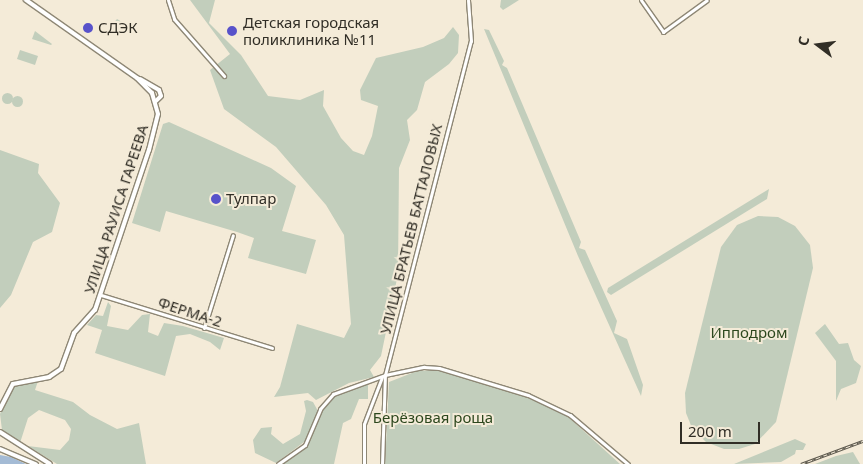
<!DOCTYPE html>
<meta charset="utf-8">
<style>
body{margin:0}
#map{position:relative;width:863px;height:464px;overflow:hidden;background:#f4ebd8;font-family:"Noto Sans",sans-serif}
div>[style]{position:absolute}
.green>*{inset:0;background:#c2cebc}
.round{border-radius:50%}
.water>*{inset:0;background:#a4bbd5}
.roads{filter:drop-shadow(1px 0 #8e8775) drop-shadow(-1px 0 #8e8775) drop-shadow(0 1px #8e8775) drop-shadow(0 -1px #8e8775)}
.minor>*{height:3px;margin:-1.5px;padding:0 1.5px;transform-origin:1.5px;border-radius:1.5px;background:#fff}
.tertiary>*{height:4px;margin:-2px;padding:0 2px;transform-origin:2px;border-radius:2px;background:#fff}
.rail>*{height:3px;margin-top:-1.5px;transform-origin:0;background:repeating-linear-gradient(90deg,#f4ebd8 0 4px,#5b574c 0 8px);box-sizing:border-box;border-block:1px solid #5b574c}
.dots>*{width:14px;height:14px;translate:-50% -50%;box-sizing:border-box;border:2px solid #f4ebd8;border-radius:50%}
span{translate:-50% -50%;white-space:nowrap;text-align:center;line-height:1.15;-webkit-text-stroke:4px #f4ebd8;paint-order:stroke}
.poi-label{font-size:15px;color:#312e26}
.left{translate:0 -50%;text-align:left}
.street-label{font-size:15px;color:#312e26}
.park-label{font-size:15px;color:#2c471d}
.north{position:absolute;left:793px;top:20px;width:50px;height:50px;-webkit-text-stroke:4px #f4ebd8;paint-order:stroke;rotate:285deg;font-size:14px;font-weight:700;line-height:20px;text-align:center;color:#312e26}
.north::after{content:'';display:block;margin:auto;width:18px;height:22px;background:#312e26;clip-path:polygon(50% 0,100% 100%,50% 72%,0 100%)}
.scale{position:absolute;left:680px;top:422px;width:80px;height:22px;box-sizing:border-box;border:2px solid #312e26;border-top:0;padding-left:6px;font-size:15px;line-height:18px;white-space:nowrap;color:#312e26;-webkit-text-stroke:4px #f4ebd8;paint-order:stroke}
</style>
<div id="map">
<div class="green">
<i style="clip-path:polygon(190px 0,215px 0,209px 23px,241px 55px,268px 96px,300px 100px,324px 90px,323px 106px,341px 138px,353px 151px,364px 155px,372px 136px,378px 106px,361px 100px,360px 90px,376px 58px,423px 47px,444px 38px,453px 27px,459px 35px,458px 53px,449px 64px,425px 82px,417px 110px,407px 120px,410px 140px,399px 168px,398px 274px,381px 356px,370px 370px,374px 377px,349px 383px,316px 400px,308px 393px,274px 397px,280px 387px,297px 324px,344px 338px,351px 324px,344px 235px,326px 205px,276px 147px,224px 109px,210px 70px,230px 54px)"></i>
<i style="clip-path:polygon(501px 0,519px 0,503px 10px,500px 7px)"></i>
<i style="clip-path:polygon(117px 19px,122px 22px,112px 35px,107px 31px)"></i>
<i style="clip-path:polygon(484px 29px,489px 30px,504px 61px,502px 65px,507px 68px,581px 242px,579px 248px,585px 250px,617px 321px,614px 333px,627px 339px,643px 385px,641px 396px,578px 256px)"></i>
<i style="clip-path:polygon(35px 31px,52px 44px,51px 45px,32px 39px)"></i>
<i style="clip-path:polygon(20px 50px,38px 56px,35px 65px,17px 59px)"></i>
<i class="round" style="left:1.5px;top:92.5px;width:11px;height:11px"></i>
<i class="round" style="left:11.5px;top:95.5px;width:11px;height:11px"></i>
<i style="clip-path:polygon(169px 122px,271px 168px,296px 186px,282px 231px,316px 240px,306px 274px,248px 258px,254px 238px,237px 232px,166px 211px,160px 232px,132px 223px,163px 124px)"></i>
<i style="clip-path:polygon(0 150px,39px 164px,38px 173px,60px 203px,52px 232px,33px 242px,11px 295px,0 308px)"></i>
<i style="clip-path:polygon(769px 189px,767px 199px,611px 295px,607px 292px,608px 288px)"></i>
<i style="clip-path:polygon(758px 216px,778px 217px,795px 226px,810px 245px,813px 268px,776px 422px,755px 444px,739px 449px,724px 449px,706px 442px,692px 428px,686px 413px,685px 393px,721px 247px,737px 225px)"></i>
<i style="clip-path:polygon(108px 302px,111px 306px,107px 326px,128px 330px,142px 315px,150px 314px,148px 332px,158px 336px,164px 323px,183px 326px,224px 338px,220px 350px,210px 342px,190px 334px,176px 336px,165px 376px,95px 353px,102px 330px,87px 325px,96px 315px,103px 316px)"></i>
<i style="clip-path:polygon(825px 324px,839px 344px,848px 343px,854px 360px,861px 366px,856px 383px,841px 389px,836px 401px,836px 361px,815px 333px)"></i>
<i style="clip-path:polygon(435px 370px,523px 395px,565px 414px,620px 464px,385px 464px,389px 382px,417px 371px)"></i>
<i style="clip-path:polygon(38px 381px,35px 390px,73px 402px,90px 415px,117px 429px,139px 423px,146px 464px,57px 464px,28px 446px,60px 450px,69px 440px,71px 429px,65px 420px,39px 410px,28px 418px,20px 443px,7px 436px,2px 430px,0 414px,12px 387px)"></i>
<i style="clip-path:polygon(368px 384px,368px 399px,359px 399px,351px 419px,343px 423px,334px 464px,281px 464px,309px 443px,320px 413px,332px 397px)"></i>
<i style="clip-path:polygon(307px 400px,313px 402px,318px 411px,308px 439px,276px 463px,255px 453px,253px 440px,261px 428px,272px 427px,271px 434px,283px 444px,300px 434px,306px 411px,304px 401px)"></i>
<i style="clip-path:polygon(795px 439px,806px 444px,803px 450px,796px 450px,795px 454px,781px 462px,734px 464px)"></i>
<i style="clip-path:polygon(853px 452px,860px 464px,815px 464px,836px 456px)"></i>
</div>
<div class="water">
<i style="clip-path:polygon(0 455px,11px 457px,26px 464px,0 464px)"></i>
</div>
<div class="roads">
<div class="minor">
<i style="left:168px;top:0;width:20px;rotate:72deg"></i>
<i style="left:174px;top:19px;width:76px;rotate:48.7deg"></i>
<i style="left:641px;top:0;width:39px;rotate:55deg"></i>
<i style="left:663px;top:32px;width:54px;rotate:-36deg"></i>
<i style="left:101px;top:295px;width:179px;rotate:17.2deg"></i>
<i style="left:204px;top:328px;width:97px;rotate:-72.7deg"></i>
<i style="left:278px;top:464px;width:33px;rotate:-35deg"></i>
<i style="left:305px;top:445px;width:39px;rotate:-67deg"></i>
<i style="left:320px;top:409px;width:20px;rotate:-49deg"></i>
<i style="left:333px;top:394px;width:55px;rotate:-20.1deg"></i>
<i style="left:385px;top:375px;width:40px;rotate:-12deg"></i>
<i style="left:424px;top:367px;width:15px;rotate:4deg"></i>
<i style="left:439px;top:368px;width:93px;rotate:16.9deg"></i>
<i style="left:528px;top:395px;width:47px;rotate:25.5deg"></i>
<i style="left:570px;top:415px;width:76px;rotate:40.2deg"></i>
<i style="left:364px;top:464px;width:40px;rotate:-90deg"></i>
<i style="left:364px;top:424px;width:50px;rotate:-69deg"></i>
<i style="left:382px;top:464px;width:89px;rotate:-88.1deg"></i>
<i style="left:385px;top:375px;width:345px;rotate:-75.6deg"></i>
<i style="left:471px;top:41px;width:41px;rotate:-94.2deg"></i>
</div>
<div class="tertiary">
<i style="left:140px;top:79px;width:22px;rotate:30deg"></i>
<i style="left:159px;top:90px;width:6px;rotate:72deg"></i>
<i style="left:161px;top:96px;width:7px;rotate:135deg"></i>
<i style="left:0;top:409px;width:28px;rotate:-63deg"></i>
<i style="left:13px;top:384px;width:37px;rotate:-11deg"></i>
<i style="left:49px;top:377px;width:14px;rotate:-34deg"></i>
<i style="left:61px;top:369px;width:38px;rotate:-70deg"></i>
<i style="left:74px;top:333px;width:31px;rotate:-48deg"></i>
<i style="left:95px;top:310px;width:169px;rotate:-71.4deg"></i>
<i style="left:149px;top:150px;width:37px;rotate:-76deg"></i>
<i style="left:158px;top:114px;width:22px;rotate:-106deg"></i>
<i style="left:152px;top:93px;width:21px;rotate:-135deg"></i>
<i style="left:137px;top:78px;width:136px;rotate:-144.9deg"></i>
<i style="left:0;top:432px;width:59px;rotate:32.6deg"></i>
<i style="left:0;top:449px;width:39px;rotate:23deg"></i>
</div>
</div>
<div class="rail">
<i style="left:801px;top:464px;width:66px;rotate:-20.4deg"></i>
</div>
<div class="dots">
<i style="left:88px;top:28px;background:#5852ca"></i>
<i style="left:232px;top:31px;background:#5852ca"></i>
<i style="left:216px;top:199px;background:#5852ca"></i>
</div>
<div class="poi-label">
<span class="left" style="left:243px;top:31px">Детская городская<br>поликлиника №11</span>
<span class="left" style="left:98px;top:28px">СДЭК</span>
<span class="left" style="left:226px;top:199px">Тулпар</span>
</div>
<div class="street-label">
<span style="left:116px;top:209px;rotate:-72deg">УЛИЦА РАУИСА ГАРЕЕВА</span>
<span style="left:411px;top:229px;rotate:-76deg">УЛИЦА БРАТЬЕВ БАТТАЛОВЫХ</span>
<span style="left:190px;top:312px;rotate:18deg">ФЕРМА-2</span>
</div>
<div class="park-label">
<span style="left:749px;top:333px">Ипподром</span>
<span style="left:433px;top:418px">Берёзовая роща</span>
</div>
<div class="north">С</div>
<div class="scale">200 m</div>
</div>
